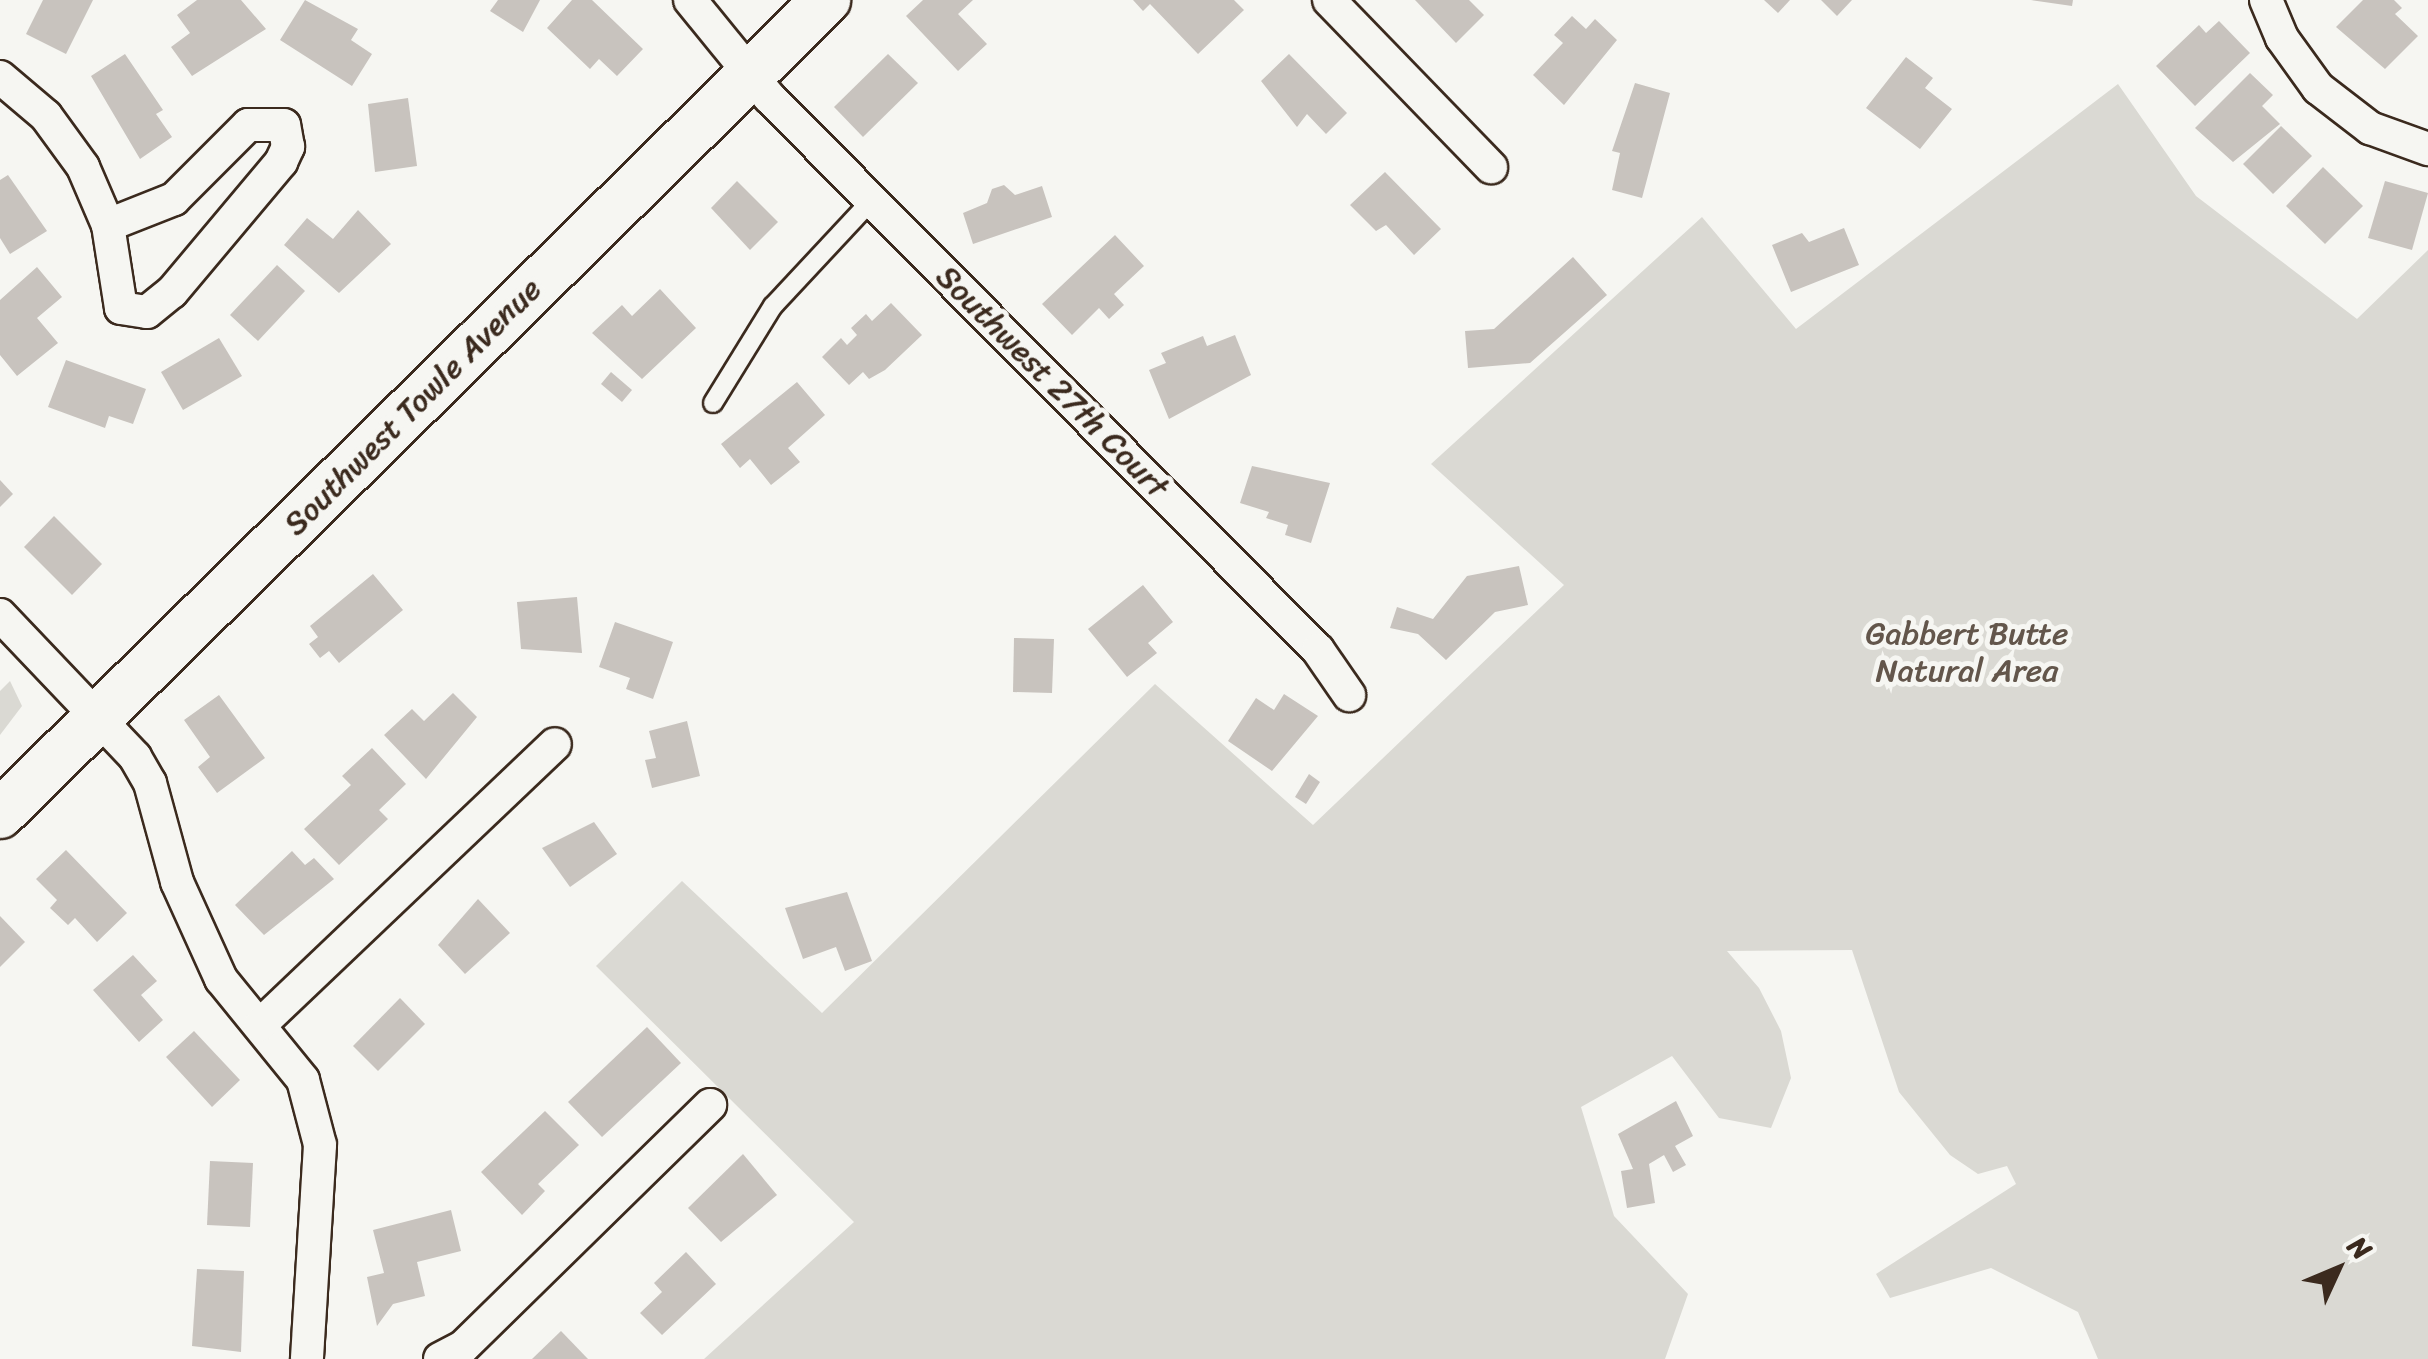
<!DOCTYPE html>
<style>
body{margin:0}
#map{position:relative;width:2428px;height:1359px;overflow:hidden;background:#f6f6f2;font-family:Sriracha,sans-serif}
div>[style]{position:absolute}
.green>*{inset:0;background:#dad9d3}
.building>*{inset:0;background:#c8c3be}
.roads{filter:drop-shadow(2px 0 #3b2a1e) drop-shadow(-2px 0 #3b2a1e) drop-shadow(0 2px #3b2a1e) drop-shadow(0 -2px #3b2a1e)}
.lane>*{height:18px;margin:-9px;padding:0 9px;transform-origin:9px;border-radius:9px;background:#f6f6f2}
.street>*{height:32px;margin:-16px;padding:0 16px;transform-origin:16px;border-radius:16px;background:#f6f6f2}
.secondary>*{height:48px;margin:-24px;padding:0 24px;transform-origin:24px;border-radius:24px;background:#f6f6f2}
span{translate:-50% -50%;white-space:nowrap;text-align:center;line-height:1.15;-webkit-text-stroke:10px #f6f6f2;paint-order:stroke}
.street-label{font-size:32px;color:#3b2a1e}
.park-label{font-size:32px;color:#63564b}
.north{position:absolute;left:2288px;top:1219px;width:100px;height:100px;-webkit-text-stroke:8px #f6f6f2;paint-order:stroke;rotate:46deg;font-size:28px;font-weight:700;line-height:40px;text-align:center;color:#3b2a1e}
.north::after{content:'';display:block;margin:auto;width:35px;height:45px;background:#3b2a1e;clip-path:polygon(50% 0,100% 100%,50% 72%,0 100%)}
</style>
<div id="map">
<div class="green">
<i style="clip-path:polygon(2118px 84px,2196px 196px,2357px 319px,2428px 250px,2428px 1359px,2098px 1359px,2078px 1312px,1991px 1268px,1890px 1298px,1876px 1274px,2016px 1184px,2007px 1166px,1978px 1174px,1950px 1155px,1899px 1092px,1852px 950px,1727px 951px,1759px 988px,1781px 1031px,1791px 1078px,1771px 1128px,1719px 1118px,1672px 1056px,1581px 1107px,1614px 1216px,1688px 1294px,1665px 1359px,704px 1359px,854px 1222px,596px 966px,682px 881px,822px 1013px,1155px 684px,1313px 825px,1564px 585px,1431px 464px,1702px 217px,1796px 329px)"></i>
<i style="clip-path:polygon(10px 681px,22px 706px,0 735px,0 691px)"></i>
</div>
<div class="building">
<i style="clip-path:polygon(43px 0,93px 0,66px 54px,26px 34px)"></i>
<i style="clip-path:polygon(197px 0,241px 0,266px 29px,192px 76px,171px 47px,190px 33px,177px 15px)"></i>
<i style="clip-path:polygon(305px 0,358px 29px,351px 40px,372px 54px,352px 86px,280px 40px)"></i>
<i style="clip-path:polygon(498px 0,540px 0,523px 32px,490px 11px)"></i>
<i style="clip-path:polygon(572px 0,592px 0,643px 49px,617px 76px,599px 59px,590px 69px,547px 28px)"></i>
<i style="clip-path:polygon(923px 0,973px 0,958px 14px,987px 44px,958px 71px,906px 16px)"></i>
<i style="clip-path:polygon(1133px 0,1234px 0,1244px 10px,1198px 54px,1150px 4px,1143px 11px)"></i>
<i style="clip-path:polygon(1415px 0,1469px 0,1484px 15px,1456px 43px)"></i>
<i style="clip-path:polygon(1764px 0,1790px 0,1778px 13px)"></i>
<i style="clip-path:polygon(1821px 0,1852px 0,1837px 16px)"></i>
<i style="clip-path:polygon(2031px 0,2073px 0,2072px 6px)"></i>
<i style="clip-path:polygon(2363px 0,2394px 0,2402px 8px,2395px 14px,2418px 36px,2385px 69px,2336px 27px)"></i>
<i style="clip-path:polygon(1572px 16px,1586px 29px,1595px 19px,1617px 40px,1564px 105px,1533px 75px,1563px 43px,1554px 35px)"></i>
<i style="clip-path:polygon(2219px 21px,2250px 53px,2195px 106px,2156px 66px,2199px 25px,2206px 33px)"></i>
<i style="clip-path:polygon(125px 54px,163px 110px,156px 114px,172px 137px,140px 159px,91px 76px)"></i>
<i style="clip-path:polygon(888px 54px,918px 83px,863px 137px,834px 107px)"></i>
<i style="clip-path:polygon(1289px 54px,1347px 113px,1326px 134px,1307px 114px,1297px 127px,1261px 81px)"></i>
<i style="clip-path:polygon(1906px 57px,1933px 78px,1925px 88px,1952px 109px,1920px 149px,1866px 108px)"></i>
<i style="clip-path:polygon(2250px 73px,2273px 95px,2262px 106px,2280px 124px,2233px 162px,2195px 128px)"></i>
<i style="clip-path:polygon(1635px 83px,1670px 93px,1642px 198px,1612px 190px,1620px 153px,1612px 151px)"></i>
<i style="clip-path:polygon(408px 98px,417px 166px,375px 172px,368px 104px)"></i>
<i style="clip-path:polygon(2281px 126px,2312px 156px,2273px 194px,2243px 164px)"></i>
<i style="clip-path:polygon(2323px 167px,2363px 206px,2325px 244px,2286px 206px)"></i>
<i style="clip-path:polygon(1385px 172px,1441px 229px,1414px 255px,1386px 225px,1376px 231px,1350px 205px)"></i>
<i style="clip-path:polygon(8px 175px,47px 231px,10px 254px,0 238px,0 180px)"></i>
<i style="clip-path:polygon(737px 181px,778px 222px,750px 250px,711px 208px)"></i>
<i style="clip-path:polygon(2385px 181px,2428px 193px,2412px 250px,2368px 238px)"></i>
<i style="clip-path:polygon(1004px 185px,1015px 195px,1042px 186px,1052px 217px,973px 244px,963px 213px,987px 203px,992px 189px)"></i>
<i style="clip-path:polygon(358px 210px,391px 244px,339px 293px,284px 245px,307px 218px,333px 239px)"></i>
<i style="clip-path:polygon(1844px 228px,1859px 265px,1791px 292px,1772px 245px,1802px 233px,1809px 242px)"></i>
<i style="clip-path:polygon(1115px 235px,1144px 266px,1114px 294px,1124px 305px,1109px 319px,1099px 308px,1072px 335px,1042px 304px)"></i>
<i style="clip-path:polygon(1573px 257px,1607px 295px,1530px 363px,1468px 368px,1465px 331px,1494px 329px)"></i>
<i style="clip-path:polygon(277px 265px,305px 291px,258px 341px,230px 315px)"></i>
<i style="clip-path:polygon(37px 267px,62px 297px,37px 318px,58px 343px,17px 376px,0 355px,0 300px)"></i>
<i style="clip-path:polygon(660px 289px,696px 328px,642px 379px,592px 333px,622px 305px,632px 316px)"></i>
<i style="clip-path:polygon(891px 303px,922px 335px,885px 370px,869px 379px,863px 372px,849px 385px,822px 357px,841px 338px,847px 345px,857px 335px,851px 328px,866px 314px,872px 321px)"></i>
<i style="clip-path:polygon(1235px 335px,1251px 375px,1169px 419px,1149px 370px,1166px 363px,1161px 353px,1203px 336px,1207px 346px)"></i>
<i style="clip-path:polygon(219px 338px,242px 376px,183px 410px,161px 372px)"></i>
<i style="clip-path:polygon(66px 360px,146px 389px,133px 424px,109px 416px,105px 428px,48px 407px)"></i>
<i style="clip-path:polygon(611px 372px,632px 390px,622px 402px,601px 384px)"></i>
<i style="clip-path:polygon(797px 382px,825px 415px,788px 448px,800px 462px,771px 485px,750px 459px,740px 468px,721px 444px)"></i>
<i style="clip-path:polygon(1252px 466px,1330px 483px,1311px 543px,1285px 535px,1288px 525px,1266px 518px,1269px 512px,1240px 503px)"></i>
<i style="clip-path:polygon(0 480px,13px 494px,0 507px)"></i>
<i style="clip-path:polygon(54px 516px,102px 564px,72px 595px,24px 547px)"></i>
<i style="clip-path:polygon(1519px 566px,1528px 605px,1495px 612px,1446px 660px,1418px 634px,1390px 628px,1397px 607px,1433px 619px,1467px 576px)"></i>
<i style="clip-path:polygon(373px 574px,403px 610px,339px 663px,329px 651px,320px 658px,309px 644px,318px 637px,310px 626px)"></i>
<i style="clip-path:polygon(1143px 585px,1173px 622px,1148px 643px,1157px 653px,1127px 677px,1088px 629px)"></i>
<i style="clip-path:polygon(577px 597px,582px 653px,521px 649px,517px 602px)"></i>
<i style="clip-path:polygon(615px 622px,673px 642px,653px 699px,626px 689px,630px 678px,599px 667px)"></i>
<i style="clip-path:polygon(1014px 638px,1054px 639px,1052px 693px,1013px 692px)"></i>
<i style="clip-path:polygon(453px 693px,477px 717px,426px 779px,384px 735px,412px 709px,424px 721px)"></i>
<i style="clip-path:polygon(1284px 694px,1318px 716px,1272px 771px,1228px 741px,1256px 698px,1274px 710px)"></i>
<i style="clip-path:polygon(219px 695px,265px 758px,217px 793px,198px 767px,210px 757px,184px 720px)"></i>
<i style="clip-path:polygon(687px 721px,700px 776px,652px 788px,645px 760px,656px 758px,649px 731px)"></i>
<i style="clip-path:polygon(372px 748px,406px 784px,379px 810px,388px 819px,339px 865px,304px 829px,351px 785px,342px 776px)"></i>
<i style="clip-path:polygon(1309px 774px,1320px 782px,1306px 804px,1295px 797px)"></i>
<i style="clip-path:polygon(594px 822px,617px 854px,570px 887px,542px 848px)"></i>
<i style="clip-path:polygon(66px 850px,127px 913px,97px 942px,75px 918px,68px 925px,50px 908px,57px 900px,36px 879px)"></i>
<i style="clip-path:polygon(292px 851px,305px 865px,314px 858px,334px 879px,264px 935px,235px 905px)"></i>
<i style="clip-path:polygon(847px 892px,872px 961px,845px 971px,836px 947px,803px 959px,785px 908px)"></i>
<i style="clip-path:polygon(478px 899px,510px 933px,465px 974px,438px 945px)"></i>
<i style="clip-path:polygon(0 916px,25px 942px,0 967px)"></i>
<i style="clip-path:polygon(133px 955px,157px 981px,141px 995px,163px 1020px,139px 1042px,93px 990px)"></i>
<i style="clip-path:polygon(400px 998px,425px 1024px,378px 1071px,353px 1046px)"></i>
<i style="clip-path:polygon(647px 1027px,681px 1063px,602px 1137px,568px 1102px)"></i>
<i style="clip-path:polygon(194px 1031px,240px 1080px,212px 1107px,166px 1057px)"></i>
<i style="clip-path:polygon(1676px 1101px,1693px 1136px,1675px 1146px,1686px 1165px,1673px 1172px,1664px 1155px,1649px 1164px,1655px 1203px,1627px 1208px,1621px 1171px,1633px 1169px,1618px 1134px)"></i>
<i style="clip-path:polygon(545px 1111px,579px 1145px,538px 1184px,545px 1191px,522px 1215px,481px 1172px)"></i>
<i style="clip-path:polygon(743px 1154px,777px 1195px,721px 1242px,688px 1208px)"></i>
<i style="clip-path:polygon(210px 1161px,253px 1163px,250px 1227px,207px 1225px)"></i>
<i style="clip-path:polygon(451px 1210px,461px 1251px,417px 1262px,425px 1296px,393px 1304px,377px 1326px,367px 1277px,384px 1273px,373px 1230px)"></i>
<i style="clip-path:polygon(686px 1252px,716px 1284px,662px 1335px,640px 1313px,662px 1292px,654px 1283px)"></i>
<i style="clip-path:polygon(197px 1269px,244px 1271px,241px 1352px,192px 1346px)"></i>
<i style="clip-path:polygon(561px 1331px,588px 1359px,532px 1359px)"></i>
</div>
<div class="roads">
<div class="lane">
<i style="left:713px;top:403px;width:114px;rotate:-58.3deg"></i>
<i style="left:773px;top:306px;width:144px;rotate:-47deg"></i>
</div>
<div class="street">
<i style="left:690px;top:0;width:125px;rotate:50.8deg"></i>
<i style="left:769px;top:97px;width:779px;rotate:45.21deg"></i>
<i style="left:1318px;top:650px;width:55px;rotate:55.4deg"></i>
<i style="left:1329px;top:0;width:233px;rotate:45.9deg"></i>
<i style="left:2266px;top:0;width:41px;rotate:67.2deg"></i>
<i style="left:2282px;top:38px;width:62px;rotate:54.2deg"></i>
<i style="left:2318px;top:88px;width:66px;rotate:37.6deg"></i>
<i style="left:2370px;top:128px;width:62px;rotate:19.9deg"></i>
<i style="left:0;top:77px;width:60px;rotate:40.3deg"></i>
<i style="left:46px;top:116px;width:63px;rotate:54deg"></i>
<i style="left:83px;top:167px;width:63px;rotate:66.7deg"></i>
<i style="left:108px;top:225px;width:84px;rotate:81.1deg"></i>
<i style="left:121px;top:308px;width:26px;rotate:9deg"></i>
<i style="left:147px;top:312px;width:32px;rotate:-39deg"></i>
<i style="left:172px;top:292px;width:170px;rotate:-50deg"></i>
<i style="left:281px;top:162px;width:17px;rotate:-65deg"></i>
<i style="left:288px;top:147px;width:22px;rotate:-100deg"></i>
<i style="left:284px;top:125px;width:36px;rotate:180deg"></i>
<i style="left:248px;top:125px;width:105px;rotate:135deg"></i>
<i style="left:174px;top:199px;width:71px;rotate:158.5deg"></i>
<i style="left:0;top:615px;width:196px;rotate:46.4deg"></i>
<i style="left:135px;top:757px;width:30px;rotate:60deg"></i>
<i style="left:150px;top:783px;width:103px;rotate:74.7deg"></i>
<i style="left:177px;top:882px;width:107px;rotate:65.6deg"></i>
<i style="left:221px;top:979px;width:130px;rotate:50.9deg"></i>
<i style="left:303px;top:1080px;width:67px;rotate:75.3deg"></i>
<i style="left:320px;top:1145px;width:214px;rotate:93.5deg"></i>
<i style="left:260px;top:1025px;width:407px;rotate:-43.6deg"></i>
<i style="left:440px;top:1359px;width:26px;rotate:-28deg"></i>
<i style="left:463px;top:1347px;width:346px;rotate:-44.4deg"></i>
</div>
<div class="secondary">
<i style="left:0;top:814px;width:1160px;rotate:-44.58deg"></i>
</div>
</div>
<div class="street-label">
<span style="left:1052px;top:382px;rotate:45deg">Southwest 27th Court</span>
<span style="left:413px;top:407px;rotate:-45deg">Southwest Towle Avenue</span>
</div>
<div class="park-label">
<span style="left:1967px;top:653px">Gabbert Butte<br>Natural Area</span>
</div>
<div class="north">N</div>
</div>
